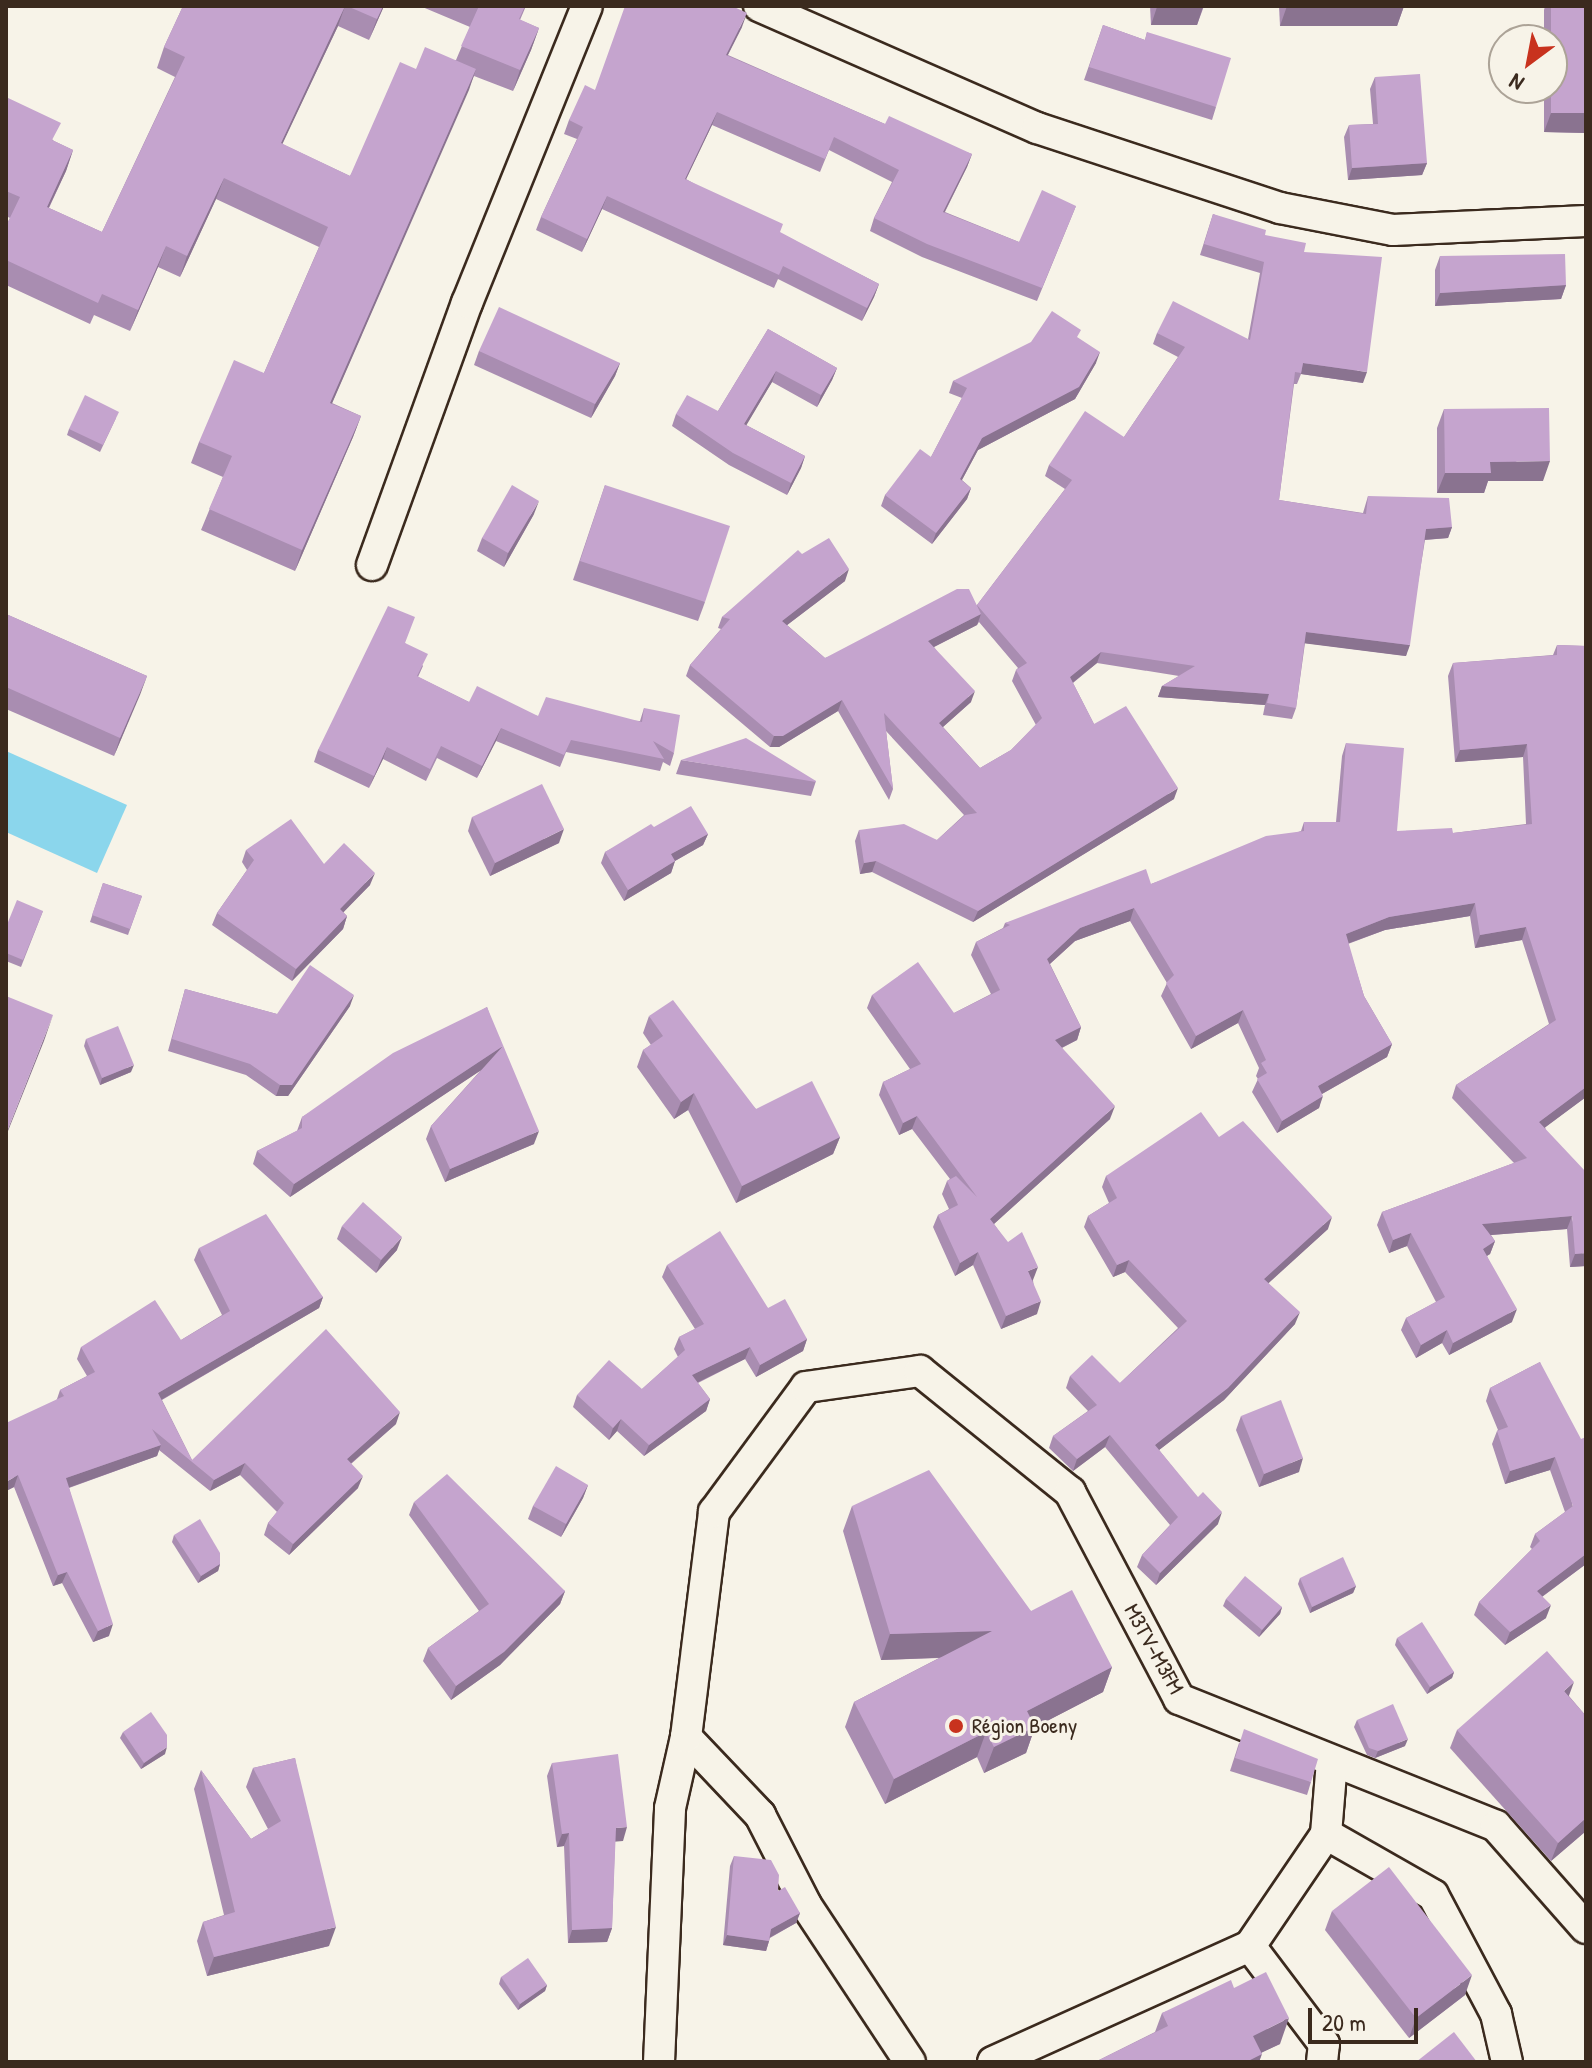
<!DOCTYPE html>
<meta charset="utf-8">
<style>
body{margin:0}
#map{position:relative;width:1592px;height:2068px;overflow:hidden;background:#f7f3e8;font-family:"Patrick Hand",sans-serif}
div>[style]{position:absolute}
.water>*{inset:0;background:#8bd6ec}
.roads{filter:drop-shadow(2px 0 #3b2a1e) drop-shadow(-2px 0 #3b2a1e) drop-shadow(0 2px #3b2a1e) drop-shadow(0 -2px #3b2a1e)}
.minor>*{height:30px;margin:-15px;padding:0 15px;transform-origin:15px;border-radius:15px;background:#f7f3e8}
.wall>*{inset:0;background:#a98db1}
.shaded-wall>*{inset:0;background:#8a7390}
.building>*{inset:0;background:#c5a4ce}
.dots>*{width:22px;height:22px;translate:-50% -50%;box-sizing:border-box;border:4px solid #f7f3e8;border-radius:50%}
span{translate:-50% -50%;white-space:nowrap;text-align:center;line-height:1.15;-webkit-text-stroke:6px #f7f3e8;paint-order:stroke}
.street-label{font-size:22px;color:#3b2a1e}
.poi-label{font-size:22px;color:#3b2a1e}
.left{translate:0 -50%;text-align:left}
.frame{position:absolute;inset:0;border:8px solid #3b2a1e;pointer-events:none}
.north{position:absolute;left:1488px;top:24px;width:80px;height:80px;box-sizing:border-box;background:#f7f3e8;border:2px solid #aca397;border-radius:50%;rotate:212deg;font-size:22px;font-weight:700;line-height:32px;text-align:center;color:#3b2a1e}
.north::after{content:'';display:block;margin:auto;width:28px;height:36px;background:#c8321e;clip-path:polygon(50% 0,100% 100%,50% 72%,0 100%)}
.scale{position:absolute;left:1308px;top:2008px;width:110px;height:36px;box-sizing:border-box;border:4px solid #3b2a1e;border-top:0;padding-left:10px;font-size:24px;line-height:28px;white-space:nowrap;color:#3b2a1e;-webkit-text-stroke:6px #f7f3e8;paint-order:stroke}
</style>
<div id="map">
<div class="water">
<i style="clip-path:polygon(6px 751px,127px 805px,97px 873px,6px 832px)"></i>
</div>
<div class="roads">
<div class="minor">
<i style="left:759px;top:6px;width:304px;rotate:23.7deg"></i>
<i style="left:1037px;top:128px;width:256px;rotate:18.2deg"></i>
<i style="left:1280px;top:208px;width:115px;rotate:11deg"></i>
<i style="left:1393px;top:230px;width:193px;rotate:-2.7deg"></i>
<i style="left:372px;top:565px;width:279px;rotate:-70.1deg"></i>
<i style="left:467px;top:303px;width:320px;rotate:-68deg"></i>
<i style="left:686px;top:1737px;width:108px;rotate:46.5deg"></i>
<i style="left:760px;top:1815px;width:101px;rotate:62.9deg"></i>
<i style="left:806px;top:1905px;width:188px;rotate:56.5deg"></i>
<i style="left:1326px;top:1834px;width:123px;rotate:29.7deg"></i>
<i style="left:1433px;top:1895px;width:135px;rotate:62.1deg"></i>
<i style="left:1496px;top:2014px;width:49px;rotate:77.1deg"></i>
<i style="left:659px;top:2062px;width:254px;rotate:-87.5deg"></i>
<i style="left:670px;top:1808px;width:73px;rotate:-77.3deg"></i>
<i style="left:686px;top:1737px;width:227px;rotate:-82.9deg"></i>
<i style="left:714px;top:1512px;width:155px;rotate:-53.6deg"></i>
<i style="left:806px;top:1387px;width:115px;rotate:-8deg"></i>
<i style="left:920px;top:1371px;width:193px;rotate:38.9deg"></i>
<i style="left:1070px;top:1492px;width:234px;rotate:62.2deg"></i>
<i style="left:1179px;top:1699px;width:341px;rotate:21.8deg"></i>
<i style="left:1496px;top:1826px;width:136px;rotate:48.6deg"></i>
<i style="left:993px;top:2062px;width:282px;rotate:-24.3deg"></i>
<i style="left:1322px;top:2062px;width:18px;rotate:-84deg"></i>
<i style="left:1324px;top:2044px;width:123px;rotate:-127.1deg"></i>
<i style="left:1250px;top:1946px;width:135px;rotate:-55.8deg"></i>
<i style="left:1326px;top:1834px;width:73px;rotate:-85.3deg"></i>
</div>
</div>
<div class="wall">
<i style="clip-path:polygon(183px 6px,384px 6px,369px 40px,338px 26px,282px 144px,350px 176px,416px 69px,456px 60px,470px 27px,420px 6px,526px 6px,520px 20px,539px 28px,531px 50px,513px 91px,474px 76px,332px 403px,361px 416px,353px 437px,295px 571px,201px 530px,223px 477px,191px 463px,199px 442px,264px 373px,319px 247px,216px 199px,180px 277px,158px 267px,130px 331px,94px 315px,90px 324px,6px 285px,6px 226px,10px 218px,6px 216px,6px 97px,54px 141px,73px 150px,66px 171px,49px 208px,102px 232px,175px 77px,157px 68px,164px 47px)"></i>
<i style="clip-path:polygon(1150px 6px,1204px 6px,1197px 25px,1151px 25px)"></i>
<i style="clip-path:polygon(1279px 6px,1404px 6px,1397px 26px,1280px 26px)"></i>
<i style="clip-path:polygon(1545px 6px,1586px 6px,1586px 133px,1544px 132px,1544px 88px,1552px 88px,1552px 40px,1544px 40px,1544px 10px)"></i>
<i style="clip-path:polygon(1103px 25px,1145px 40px,1147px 32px,1216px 107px,1212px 120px,1084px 80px)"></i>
<i style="clip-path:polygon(742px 27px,728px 55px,885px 124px,972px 154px,967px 167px,945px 212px,1019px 242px,1076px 206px,1037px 301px,922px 257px,870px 231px,874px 218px,892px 182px,829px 150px,820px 172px,712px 125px,686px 179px,780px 233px,879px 284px,874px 297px,862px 321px,778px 279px,774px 288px,602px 209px,582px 252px,536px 230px,541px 217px,577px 139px,564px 134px,569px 120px,595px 90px)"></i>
<i style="clip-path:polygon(1375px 77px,1427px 163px,1422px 175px,1348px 180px,1344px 137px,1349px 125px,1373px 124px,1370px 89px)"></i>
<i style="clip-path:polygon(evenodd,1213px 214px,1304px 252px,1363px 383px,1301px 374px,1297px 384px,1294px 384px,1279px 500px,1363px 513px,1368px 496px,1452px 527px,1448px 538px,1425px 540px,1406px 656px,1305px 643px,1296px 708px,1292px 719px,1263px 715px,1265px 705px,1158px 697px,1162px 686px,1179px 676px,1097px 663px,1073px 683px,1094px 724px,1174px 799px,973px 922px,872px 872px,860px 874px,855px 841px,859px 830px,937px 840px,964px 815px,886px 731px,893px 789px,889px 800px,838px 711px,779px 747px,770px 747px,686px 676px,690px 665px,721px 629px,718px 628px,722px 617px,802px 554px,845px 581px,787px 625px,825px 658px,977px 605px,1065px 489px,1045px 476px,1049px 465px,1124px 437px,1178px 357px,1153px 344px,1157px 333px,1248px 339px,1260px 273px,1200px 255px,1213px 214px,979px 622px,1018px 668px,1016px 670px,1012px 681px,1036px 725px,1011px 750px,980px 768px,943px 727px,971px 702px,934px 647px,977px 625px,979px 622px)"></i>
<i style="clip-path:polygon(1440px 256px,1566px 285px,1561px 299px,1435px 306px,1435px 270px)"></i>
<i style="clip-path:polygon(768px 329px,837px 368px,832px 380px,817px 407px,772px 382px,746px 425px,805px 456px,801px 468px,787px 495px,729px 465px,672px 426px,676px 414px,718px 411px)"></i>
<i style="clip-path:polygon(1078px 338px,1096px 363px,1075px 399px,978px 450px,962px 480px,971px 488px,967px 499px,932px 544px,881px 506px,885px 495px,931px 457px,962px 398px,949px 393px,953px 381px)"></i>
<i style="clip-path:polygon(479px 351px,620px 363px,615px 376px,591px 418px,474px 365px)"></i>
<i style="clip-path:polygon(1444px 409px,1543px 481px,1488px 481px,1484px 493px,1437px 493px,1437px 428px)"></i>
<i style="clip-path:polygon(116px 418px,100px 452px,67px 435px,69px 429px)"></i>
<i style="clip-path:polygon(605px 485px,705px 602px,698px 621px,573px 580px)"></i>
<i style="clip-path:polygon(534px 514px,504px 567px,477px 551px,482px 538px)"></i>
<i style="clip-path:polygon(6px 614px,147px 676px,114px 756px,6px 709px)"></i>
<i style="clip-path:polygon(405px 643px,423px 666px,418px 677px,469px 702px,538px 716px,640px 721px,644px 708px,674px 753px,670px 766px,663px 762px,660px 771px,566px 752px,560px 767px,496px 741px,477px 778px,437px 758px,426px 781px,383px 759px,369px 788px,314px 762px,318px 750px)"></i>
<i style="clip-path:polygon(1557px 645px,1586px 646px,1586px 1097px,1545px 1127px,1586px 1266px,1570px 1267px,1567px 1229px,1491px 1235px,1495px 1241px,1490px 1254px,1487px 1256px,1512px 1322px,1449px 1355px,1442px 1343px,1416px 1358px,1401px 1330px,1406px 1318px,1436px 1302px,1407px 1246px,1389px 1253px,1377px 1225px,1382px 1212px,1514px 1163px,1452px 1098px,1456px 1085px,1549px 1024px,1522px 940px,1475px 948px,1470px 916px,1385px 930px,1348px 944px,1364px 996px,1392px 1044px,1387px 1057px,1322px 1094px,1319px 1108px,1277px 1133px,1252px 1092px,1258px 1079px,1256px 1076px,1259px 1068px,1238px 1023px,1191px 1049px,1161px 996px,1167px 983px,1130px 921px,1075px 941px,1050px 964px,1081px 1027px,1077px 1040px,1062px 1048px,1110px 1119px,994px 1224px,1033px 1280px,1037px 1314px,1001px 1329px,973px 1265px,955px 1276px,933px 1227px,938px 1215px,949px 1209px,942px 1194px,947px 1181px,950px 1179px,912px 1129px,899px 1135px,879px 1095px,883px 1082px,910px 1069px,867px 1008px,872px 995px,954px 1013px,991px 994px,971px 955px,976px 942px,1003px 928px,1005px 923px,1151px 884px,1301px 831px,1304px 822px,1336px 822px,1342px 756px,1346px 743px,1397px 831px,1453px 833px,1526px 824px,1523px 757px,1455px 762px,1448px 676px,1453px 663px,1553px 655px)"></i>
<i style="clip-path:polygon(681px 760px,816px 781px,811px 796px,676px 774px)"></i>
<i style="clip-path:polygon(472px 817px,559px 843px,490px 876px,468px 831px)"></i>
<i style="clip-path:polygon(654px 827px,708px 834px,703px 845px,675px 861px,671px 873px,624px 901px,601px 863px,605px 852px)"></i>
<i style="clip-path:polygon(246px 850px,324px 864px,370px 885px,343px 912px,347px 916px,343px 929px,292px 981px,212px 925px,217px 913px,247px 870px,242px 862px)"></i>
<i style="clip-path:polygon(103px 883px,142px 896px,128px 935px,90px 922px)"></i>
<i style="clip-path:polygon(43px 911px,21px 967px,6px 961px,6px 927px)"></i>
<i style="clip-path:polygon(185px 989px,277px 1014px,350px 1006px,288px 1096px,276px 1096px,246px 1075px,168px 1051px)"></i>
<i style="clip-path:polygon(487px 1007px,534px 1144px,445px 1182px,426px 1139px,431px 1126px,481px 1070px,290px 1197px,253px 1164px,257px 1151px,297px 1131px,302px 1117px)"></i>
<i style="clip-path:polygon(649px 1016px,756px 1109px,840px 1137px,833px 1154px,736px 1203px,688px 1110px,674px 1119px,637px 1067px,643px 1050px,651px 1045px,643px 1033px)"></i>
<i style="clip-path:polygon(86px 1039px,131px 1072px,100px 1085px,84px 1046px)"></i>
<i style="clip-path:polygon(1219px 1137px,1328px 1229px,1268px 1283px,1295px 1324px,1224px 1400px,1159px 1450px,1218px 1524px,1156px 1585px,1137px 1567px,1142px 1555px,1170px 1525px,1105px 1447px,1073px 1471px,1049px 1448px,1053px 1436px,1088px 1411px,1066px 1388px,1070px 1376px,1120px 1383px,1178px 1328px,1125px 1272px,1113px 1277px,1084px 1227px,1088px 1216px,1109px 1203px,1102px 1187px,1106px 1176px)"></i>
<i style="clip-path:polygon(342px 1226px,397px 1250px,376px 1273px,337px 1239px)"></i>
<i style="clip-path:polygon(199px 1248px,323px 1297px,319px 1308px,162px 1400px,192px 1460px,396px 1424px,351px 1464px,358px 1488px,289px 1555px,264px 1535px,268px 1523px,277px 1512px,240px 1475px,210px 1491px,159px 1450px,157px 1456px,69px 1488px,109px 1636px,93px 1642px,62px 1583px,53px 1586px,14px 1487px,6px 1491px,57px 1399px,60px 1390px,87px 1376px,77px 1359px,81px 1347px,181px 1340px,222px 1315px,194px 1260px)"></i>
<i style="clip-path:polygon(667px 1265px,768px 1308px,807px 1339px,803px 1351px,756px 1377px,745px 1359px,698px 1383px,710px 1399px,706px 1411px,644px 1456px,617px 1431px,609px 1440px,573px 1407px,577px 1395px,642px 1389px,678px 1357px,674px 1349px,679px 1337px,695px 1329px,662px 1277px)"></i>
<i style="clip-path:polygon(1540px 1362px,1586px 1564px,1542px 1597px,1546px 1618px,1505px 1645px,1474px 1615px,1479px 1602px,1532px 1549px,1530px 1547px,1535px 1534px,1565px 1512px,1550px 1470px,1505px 1484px,1492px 1444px,1497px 1431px,1498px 1430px,1486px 1401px,1490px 1388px)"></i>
<i style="clip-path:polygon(1241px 1416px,1299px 1472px,1259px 1487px,1236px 1430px)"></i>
<i style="clip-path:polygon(588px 1485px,583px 1498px,561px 1537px,528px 1519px,533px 1506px)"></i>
<i style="clip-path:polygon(414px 1502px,565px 1591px,560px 1604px,500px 1665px,451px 1700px,423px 1661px,428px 1648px,479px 1611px,409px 1515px)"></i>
<i style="clip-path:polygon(852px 1506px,1031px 1611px,1112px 1667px,1103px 1692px,1035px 1727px,1026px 1753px,984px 1773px,977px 1757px,885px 1804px,845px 1727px,854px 1702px,939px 1658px,881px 1660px,843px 1531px)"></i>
<i style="clip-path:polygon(174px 1535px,220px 1564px,218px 1571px,198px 1583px,172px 1542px)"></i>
<i style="clip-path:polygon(1300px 1578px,1356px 1586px,1353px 1593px,1310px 1613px,1298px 1584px)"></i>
<i style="clip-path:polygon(1226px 1599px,1282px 1607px,1280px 1614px,1259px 1637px,1223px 1606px)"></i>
<i style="clip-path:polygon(1397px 1638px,1454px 1672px,1452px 1678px,1427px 1694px,1395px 1645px)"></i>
<i style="clip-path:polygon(1569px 1696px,1586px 1716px,1586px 1831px,1551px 1861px,1450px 1748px,1457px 1730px)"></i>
<i style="clip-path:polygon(1357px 1720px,1405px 1746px,1375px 1758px,1367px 1755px,1354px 1727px)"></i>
<i style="clip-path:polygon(123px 1732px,165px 1754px,141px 1769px,120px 1738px)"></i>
<i style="clip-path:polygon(1239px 1743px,1311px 1782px,1307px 1795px,1230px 1771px)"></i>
<i style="clip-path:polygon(295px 1758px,329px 1946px,207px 1976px,197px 1941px,203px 1922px,224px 1915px,194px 1789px,201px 1770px,251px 1839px,268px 1829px,246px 1787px,253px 1768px)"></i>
<i style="clip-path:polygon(552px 1763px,623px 1841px,615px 1841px,612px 1928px,607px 1942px,568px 1943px,564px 1846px,557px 1847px,547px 1776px)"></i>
<i style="clip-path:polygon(734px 1856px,778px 1891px,800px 1913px,796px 1923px,770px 1938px,766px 1951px,723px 1945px,730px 1866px)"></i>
<i style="clip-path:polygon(1332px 1911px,1465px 1995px,1409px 2038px,1325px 1930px)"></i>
<i style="clip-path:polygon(501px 1977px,547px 1985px,545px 1991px,518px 2010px,499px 1984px)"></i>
<i style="clip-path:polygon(1234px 1988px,1280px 2044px,1262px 2052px,1259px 2062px,1095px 2062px,1155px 2032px,1162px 2013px)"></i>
</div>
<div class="shaded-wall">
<i style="clip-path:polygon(345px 6px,338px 26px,273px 164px,281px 143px)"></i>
<i style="clip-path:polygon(383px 6px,384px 6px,369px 40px,377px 19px)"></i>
<i style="clip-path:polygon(1287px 6px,1404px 6px,1397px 26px,1280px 26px)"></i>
<i style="clip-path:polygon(1157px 7px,1203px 7px,1197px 25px,1151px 25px)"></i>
<i style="clip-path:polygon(747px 13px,742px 27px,721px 68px,726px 55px)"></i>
<i style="clip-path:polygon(539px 28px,531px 50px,513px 91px,520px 70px)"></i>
<i style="clip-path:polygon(476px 69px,469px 90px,323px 424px,330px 403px)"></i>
<i style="clip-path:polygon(717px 112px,712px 125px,680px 192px,685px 179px)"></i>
<i style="clip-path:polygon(1551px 113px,1586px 113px,1586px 133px,1544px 132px)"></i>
<i style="clip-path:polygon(73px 150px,66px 171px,39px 228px,47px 207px)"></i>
<i style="clip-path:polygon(972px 154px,967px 167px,938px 225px,943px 212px)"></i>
<i style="clip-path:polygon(1427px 163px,1422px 175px,1348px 180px,1352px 168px)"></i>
<i style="clip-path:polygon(224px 178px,216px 199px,180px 277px,187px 256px)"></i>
<i style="clip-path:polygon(607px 196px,602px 209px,582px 252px,587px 239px)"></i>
<i style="clip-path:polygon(166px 246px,158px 267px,130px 331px,138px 310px)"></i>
<i style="clip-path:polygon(879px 284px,874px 297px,862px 321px,867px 308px)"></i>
<i style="clip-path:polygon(1566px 285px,1561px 299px,1435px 306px,1440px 293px)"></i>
<i style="clip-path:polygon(1100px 352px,1096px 363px,1075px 399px,978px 450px,956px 491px,960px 479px,982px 438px)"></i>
<i style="clip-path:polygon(620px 363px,615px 376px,591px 418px,595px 404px)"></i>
<i style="clip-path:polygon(1303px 363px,1367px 372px,1363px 383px,1301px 374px)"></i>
<i style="clip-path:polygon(837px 368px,832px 380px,817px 407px,821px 395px)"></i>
<i style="clip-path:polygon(776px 371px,772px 382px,740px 436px,744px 424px)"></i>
<i style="clip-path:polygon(361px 416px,353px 437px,295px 571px,302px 550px)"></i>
<i style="clip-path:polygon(805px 456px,801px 468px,787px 495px,791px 483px)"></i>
<i style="clip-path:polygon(1550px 461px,1543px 481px,1488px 481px,1484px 493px,1437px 493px,1445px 473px,1490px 462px)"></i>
<i style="clip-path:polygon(971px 488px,967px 499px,932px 544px,936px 533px)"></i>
<i style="clip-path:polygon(539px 501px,534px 514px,504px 567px,508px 553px)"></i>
<i style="clip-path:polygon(1452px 527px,1448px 538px,1422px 540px,1426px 529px)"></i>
<i style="clip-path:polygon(849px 569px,845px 581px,778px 632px,782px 621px)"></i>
<i style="clip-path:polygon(981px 614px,977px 625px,924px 652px,928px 641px)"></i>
<i style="clip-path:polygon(1306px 632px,1410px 645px,1406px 656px,1302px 643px)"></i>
<i style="clip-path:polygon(1101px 652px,1097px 663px,1066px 688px,1070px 677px)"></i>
<i style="clip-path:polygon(147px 676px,140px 695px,114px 756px,120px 738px)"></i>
<i style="clip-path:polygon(1162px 686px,1269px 694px,1265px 705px,1158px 697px)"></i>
<i style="clip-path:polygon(975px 691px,971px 702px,935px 734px,939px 723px)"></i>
<i style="clip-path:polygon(842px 700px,838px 711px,779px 747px,770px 747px,774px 736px)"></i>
<i style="clip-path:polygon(501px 728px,496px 741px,477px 778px,482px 766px)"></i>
<i style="clip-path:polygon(1527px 744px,1523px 757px,1455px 762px,1460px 750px)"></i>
<i style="clip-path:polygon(387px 747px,383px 759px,369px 788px,374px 776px)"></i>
<i style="clip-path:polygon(1178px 788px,1174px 799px,973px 922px,978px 911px)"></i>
<i style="clip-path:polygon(564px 829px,559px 843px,490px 876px,495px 863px)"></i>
<i style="clip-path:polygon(708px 834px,703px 845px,666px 866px,671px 854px)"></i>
<i style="clip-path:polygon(675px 861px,671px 873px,624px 901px,628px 890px)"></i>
<i style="clip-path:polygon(876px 861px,872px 872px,860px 874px,864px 863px)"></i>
<i style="clip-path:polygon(375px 873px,370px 885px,335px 921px,340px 909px)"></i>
<i style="clip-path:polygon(1475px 903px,1470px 916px,1385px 930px,1341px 946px,1346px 934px,1389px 917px)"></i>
<i style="clip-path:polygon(1134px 908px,1130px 921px,1075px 941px,1042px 971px,1047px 959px,1080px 928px)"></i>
<i style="clip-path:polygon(347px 916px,343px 929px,292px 981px,296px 969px)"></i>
<i style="clip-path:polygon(1526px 927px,1522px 940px,1475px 948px,1480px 935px)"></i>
<i style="clip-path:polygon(354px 995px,350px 1006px,288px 1096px,276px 1096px,280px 1085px)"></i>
<i style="clip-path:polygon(1243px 1010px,1238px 1023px,1191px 1049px,1196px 1036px)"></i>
<i style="clip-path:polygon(53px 1015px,44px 1041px,6px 1136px,6px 1134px)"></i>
<i style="clip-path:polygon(1081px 1027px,1077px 1040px,1051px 1053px,1055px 1040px)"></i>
<i style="clip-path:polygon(1392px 1044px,1387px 1057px,1313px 1099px,1318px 1086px)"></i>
<i style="clip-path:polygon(503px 1046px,498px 1059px,290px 1197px,294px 1184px)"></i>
<i style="clip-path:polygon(134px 1065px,131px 1072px,100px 1085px,102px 1078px)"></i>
<i style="clip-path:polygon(1586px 1087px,1586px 1097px,1535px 1135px,1539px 1122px)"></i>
<i style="clip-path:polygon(694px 1093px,688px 1110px,674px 1119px,681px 1102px)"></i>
<i style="clip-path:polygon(1323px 1096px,1319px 1108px,1277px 1133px,1282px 1121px)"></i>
<i style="clip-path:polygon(1115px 1106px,1110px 1119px,985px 1232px,990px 1219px)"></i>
<i style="clip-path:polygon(917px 1116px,912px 1129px,899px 1135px,903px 1123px)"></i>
<i style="clip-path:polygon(539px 1131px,534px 1144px,445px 1182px,450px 1169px)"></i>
<i style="clip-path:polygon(840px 1137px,833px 1154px,736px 1203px,742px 1186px)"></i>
<i style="clip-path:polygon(1572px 1216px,1567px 1229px,1478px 1236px,1482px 1224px)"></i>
<i style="clip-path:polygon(1332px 1217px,1328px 1229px,1260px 1291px,1264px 1279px)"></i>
<i style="clip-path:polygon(1411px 1233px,1407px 1246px,1389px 1253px,1393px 1240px)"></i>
<i style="clip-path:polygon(402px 1237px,397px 1250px,376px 1273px,381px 1260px)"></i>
<i style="clip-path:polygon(1495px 1241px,1490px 1254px,1478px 1261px,1483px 1249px)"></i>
<i style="clip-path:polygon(978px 1252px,973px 1265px,955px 1276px,960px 1263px)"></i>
<i style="clip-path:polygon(1586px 1253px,1586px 1266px,1570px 1267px,1575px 1254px)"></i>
<i style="clip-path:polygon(1129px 1260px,1125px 1272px,1113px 1277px,1117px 1265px)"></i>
<i style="clip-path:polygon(1038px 1267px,1033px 1280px,1024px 1284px,1028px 1271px)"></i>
<i style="clip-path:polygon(323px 1297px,319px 1308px,154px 1404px,158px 1393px)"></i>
<i style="clip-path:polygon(1041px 1301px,1037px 1314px,1001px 1329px,1006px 1316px)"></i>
<i style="clip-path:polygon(1517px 1309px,1512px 1322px,1449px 1355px,1453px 1343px)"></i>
<i style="clip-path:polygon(1300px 1312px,1295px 1324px,1224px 1400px,1150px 1457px,1155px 1445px)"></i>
<i style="clip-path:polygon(1447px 1330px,1442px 1343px,1416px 1358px,1421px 1345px)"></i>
<i style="clip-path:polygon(807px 1339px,803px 1351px,756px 1377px,760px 1365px)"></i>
<i style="clip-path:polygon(750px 1347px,745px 1359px,688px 1387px,692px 1375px)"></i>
<i style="clip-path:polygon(710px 1399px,706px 1411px,644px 1456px,649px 1445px)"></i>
<i style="clip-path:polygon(400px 1412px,396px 1424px,342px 1471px,347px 1459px)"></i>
<i style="clip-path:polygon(621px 1419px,617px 1431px,609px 1440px,613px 1428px)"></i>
<i style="clip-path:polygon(1110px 1435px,1105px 1447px,1073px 1471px,1077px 1459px)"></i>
<i style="clip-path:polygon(161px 1445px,157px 1456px,62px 1490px,66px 1478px)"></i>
<i style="clip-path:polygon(1555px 1457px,1550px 1470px,1505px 1484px,1510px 1471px)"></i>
<i style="clip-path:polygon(1303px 1458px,1299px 1472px,1259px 1487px,1264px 1474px)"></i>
<i style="clip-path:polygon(245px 1463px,240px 1475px,210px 1491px,214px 1480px)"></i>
<i style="clip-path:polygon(18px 1475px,14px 1487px,6px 1491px,6px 1482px)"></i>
<i style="clip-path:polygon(363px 1476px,358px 1488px,289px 1555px,293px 1544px)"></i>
<i style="clip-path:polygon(588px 1485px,583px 1498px,561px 1537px,566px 1524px)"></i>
<i style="clip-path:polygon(1222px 1512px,1218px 1524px,1156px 1585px,1160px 1573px)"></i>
<i style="clip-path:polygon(1586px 1554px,1586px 1564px,1532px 1604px,1537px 1591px)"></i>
<i style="clip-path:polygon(220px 1564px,218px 1571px,198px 1583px,201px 1576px)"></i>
<i style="clip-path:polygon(67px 1572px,62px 1583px,53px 1586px,58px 1575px)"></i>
<i style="clip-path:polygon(1356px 1586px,1353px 1593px,1310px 1613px,1312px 1607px)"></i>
<i style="clip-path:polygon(565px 1591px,560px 1604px,500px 1665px,451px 1700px,456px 1686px)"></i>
<i style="clip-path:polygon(1551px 1605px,1546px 1618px,1505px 1645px,1510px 1632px)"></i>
<i style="clip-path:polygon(1282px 1607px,1280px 1614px,1259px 1637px,1262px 1630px)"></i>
<i style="clip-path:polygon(113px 1624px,109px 1636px,93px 1642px,98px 1631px)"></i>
<i style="clip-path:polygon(992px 1631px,982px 1656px,881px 1660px,890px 1634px)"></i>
<i style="clip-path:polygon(1112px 1667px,1103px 1692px,1024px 1733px,1035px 1727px,1026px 1753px,984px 1773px,994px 1747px,1027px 1711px)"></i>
<i style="clip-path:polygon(1454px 1672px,1452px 1678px,1427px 1694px,1430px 1687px)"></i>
<i style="clip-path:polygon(1574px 1682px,1567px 1701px,1564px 1691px)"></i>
<i style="clip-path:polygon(986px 1732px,977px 1757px,885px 1804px,894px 1779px)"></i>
<i style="clip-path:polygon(1408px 1739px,1405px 1746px,1375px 1758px,1378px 1751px)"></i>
<i style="clip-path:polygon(167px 1747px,165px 1754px,141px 1769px,144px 1763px)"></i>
<i style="clip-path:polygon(1586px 1818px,1586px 1831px,1551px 1861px,1558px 1843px)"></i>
<i style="clip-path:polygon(627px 1827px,623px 1841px,611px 1842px,616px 1828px)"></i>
<i style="clip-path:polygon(569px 1833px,564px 1846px,557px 1847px,562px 1834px)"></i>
<i style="clip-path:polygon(800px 1913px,796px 1923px,767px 1939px,771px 1929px)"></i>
<i style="clip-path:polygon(336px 1927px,329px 1946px,207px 1976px,214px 1957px)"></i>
<i style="clip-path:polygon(612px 1928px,607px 1942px,568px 1943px,572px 1930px)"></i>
<i style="clip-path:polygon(727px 1935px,769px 1941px,766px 1951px,723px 1945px)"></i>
<i style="clip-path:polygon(1472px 1975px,1465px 1995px,1409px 2038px,1416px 2018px)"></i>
<i style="clip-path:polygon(547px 1985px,545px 1991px,518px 2010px,520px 2004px)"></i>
<i style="clip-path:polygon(1289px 2018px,1280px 2044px,1244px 2061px,1253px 2036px)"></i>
<i style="clip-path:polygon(1262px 2054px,1259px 2062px,1246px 2062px)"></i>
</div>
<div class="building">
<i style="clip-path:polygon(183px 6px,345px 6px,281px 143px,350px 176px,400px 62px,416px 69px,425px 47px,476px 69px,330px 403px,361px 416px,302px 550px,209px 509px,232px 456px,199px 442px,234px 360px,264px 373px,328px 227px,224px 178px,187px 256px,166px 246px,138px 310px,102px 294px,98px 303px,6px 260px,6px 226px,20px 197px,6px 191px,6px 97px,61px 123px,52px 140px,73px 150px,47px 207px,102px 232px,185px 57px,164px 47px)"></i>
<i style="clip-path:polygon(347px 6px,383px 6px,377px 19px)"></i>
<i style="clip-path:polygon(479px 6px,525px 6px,519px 19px,539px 28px,520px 70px,461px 46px)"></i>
<i style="clip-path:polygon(625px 6px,732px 6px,747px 13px,726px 55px,885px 124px,889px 116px,972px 154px,943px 212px,1019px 242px,1042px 190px,1076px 206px,1042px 288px,927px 244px,874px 218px,899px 170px,834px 137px,825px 159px,717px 112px,685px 179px,783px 224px,780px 232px,879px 284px,867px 308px,783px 266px,779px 275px,607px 196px,587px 239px,541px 217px,583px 127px,569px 120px,585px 85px,595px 90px)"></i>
<i style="clip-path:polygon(1157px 6px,1204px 6px,1203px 7px)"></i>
<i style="clip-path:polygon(1551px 6px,1586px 6px,1586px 113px,1551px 113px)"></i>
<i style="clip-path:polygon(1103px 25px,1145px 40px,1147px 32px,1231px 58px,1216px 107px,1089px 67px)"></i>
<i style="clip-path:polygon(1420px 74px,1427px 163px,1352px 168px,1349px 125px,1378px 124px,1375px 77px)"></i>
<i style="clip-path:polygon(1213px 214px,1266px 230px,1265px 235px,1306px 243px,1304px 252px,1382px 257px,1367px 372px,1303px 363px,1301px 373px,1295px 372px,1279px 500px,1366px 514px,1368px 496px,1449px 498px,1452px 527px,1426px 529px,1410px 645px,1306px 632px,1296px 708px,1267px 703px,1269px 694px,1162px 686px,1195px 666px,1101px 652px,1070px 677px,1094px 724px,1126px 706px,1178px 788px,978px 911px,876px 861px,864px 863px,859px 830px,904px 824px,937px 840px,965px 815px,977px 813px,884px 713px,893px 789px,842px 700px,783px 736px,774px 736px,690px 665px,730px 619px,722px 617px,798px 550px,802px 554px,829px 538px,849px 569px,782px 621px,825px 658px,957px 589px,969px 589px,981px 614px,928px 641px,975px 691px,939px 723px,980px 768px,1011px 750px,1042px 718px,1016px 670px,1027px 663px,977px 605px,1072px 480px,1049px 465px,1085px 411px,1124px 437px,1185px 347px,1157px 333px,1173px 301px,1250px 340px,1264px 262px,1204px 244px)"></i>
<i style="clip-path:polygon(1565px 254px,1566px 285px,1440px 293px,1440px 256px)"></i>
<i style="clip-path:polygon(499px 307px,620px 363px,595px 404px,479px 351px)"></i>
<i style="clip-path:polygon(1052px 311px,1081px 330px,1077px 337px,1100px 352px,1079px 387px,982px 438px,960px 479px,971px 488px,936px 533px,885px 495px,920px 449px,931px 457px,967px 388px,953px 381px,1031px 342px)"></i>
<i style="clip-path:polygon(768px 329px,837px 368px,821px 395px,776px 371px,744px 424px,805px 456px,791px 483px,733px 453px,676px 414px,687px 395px,718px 411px)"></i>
<i style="clip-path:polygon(85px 395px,119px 412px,103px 445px,69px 429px)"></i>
<i style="clip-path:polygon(1549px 408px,1550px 461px,1490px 462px,1491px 473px,1445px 473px,1444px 409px)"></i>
<i style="clip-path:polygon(512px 485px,539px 501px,508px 553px,482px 538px)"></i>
<i style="clip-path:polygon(605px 485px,730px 526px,705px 602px,580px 561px)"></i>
<i style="clip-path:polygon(388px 606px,415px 617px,405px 643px,428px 654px,417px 676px,469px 702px,477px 686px,538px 716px,546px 697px,642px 722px,644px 708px,680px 715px,674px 753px,653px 741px,664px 759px,571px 740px,564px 755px,501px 728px,482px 766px,441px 746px,430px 769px,387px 747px,374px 776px,318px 750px)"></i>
<i style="clip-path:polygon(6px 614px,147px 676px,120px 738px,6px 687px)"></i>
<i style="clip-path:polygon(1557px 645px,1586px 646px,1586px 1087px,1539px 1122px,1586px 1172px,1586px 1253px,1575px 1254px,1572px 1216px,1482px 1224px,1495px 1241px,1483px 1249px,1517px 1309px,1453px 1343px,1447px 1330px,1421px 1345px,1406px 1318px,1445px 1297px,1411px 1233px,1393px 1240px,1382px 1212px,1527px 1158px,1456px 1085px,1556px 1020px,1526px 927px,1480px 935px,1475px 903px,1389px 917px,1346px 934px,1364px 996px,1392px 1044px,1318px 1086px,1323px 1096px,1282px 1121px,1257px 1079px,1267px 1073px,1261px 1063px,1266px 1060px,1243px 1010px,1196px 1036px,1166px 983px,1174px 975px,1134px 908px,1080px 928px,1047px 959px,1081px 1027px,1055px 1040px,1115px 1106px,990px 1219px,1008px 1242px,1022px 1232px,1038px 1267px,1028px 1271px,1041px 1301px,1006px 1316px,978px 1252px,960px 1263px,938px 1215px,958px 1205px,947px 1181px,956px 1176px,977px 1197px,917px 1116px,903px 1123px,883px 1082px,921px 1064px,872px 995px,918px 962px,954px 1013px,1000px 990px,976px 942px,1010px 925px,1005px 923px,1146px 869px,1151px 884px,1266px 836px,1304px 831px,1304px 822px,1340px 822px,1346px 743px,1404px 748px,1397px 831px,1452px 828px,1453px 833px,1532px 824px,1527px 744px,1460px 750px,1453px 663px,1557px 655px)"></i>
<i style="clip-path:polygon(746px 738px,816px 781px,816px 782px,681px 760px)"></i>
<i style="clip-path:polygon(542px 784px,564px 829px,495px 863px,472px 817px)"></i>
<i style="clip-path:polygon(691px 806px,708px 834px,671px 854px,675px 861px,628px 890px,605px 852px,651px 824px,654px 827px)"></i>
<i style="clip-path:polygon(291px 819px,324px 864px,344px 843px,375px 873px,340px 909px,347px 916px,296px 969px,217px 913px,254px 860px,246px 850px)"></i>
<i style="clip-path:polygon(103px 883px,142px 896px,130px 929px,92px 915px)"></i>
<i style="clip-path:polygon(17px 900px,43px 911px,23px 960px,6px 953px,6px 927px)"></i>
<i style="clip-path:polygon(310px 965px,354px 995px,292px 1085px,280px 1085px,250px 1064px,172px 1039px,185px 989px,277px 1014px)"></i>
<i style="clip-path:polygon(6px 996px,53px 1015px,6px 1134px)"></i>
<i style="clip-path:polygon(673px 1000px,756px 1109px,812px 1081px,840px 1137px,742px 1186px,694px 1093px,681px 1102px,643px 1050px,663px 1036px,649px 1016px)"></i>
<i style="clip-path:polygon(487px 1007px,539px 1131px,450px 1169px,431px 1126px,503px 1046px,294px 1184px,257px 1151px,302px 1128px,302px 1117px,393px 1053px)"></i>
<i style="clip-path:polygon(118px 1026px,134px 1065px,102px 1078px,86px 1039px)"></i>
<i style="clip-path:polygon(1201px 1112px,1219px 1137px,1243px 1121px,1332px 1217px,1264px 1279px,1300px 1312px,1228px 1388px,1155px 1445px,1198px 1497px,1203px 1492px,1222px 1512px,1160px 1573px,1142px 1555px,1178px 1517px,1110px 1435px,1077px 1459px,1053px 1436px,1097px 1405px,1070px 1376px,1092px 1355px,1120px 1383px,1187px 1321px,1129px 1260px,1117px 1265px,1088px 1216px,1117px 1198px,1106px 1176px)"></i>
<i style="clip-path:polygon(363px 1202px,402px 1237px,381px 1260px,342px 1226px)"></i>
<i style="clip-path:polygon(266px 1214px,323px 1297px,158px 1393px,192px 1460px,326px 1329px,400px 1412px,347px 1459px,363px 1476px,293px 1544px,268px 1523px,284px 1503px,245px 1463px,214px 1480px,152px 1429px,161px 1445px,66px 1478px,113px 1624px,98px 1631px,67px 1572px,58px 1575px,18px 1475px,6px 1482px,6px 1423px,64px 1396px,60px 1390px,95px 1372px,81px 1347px,155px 1300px,181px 1340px,230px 1311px,199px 1248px)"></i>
<i style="clip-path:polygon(720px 1231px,768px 1308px,785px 1299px,807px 1339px,760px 1365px,750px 1347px,692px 1375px,710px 1399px,649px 1445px,621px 1419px,613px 1428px,577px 1395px,609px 1360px,642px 1389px,685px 1350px,679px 1337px,704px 1324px,667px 1265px)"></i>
<i style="clip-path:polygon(1540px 1362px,1581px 1439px,1586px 1437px,1586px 1554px,1537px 1591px,1551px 1605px,1510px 1632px,1479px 1602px,1540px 1541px,1535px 1534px,1573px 1506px,1555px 1457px,1510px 1471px,1497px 1431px,1508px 1427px,1490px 1388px)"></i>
<i style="clip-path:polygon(1281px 1400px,1303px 1458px,1264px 1474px,1241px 1416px)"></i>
<i style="clip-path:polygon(556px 1466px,588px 1485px,566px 1524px,533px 1506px)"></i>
<i style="clip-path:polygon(929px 1470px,1031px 1611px,1072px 1590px,1112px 1667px,1027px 1711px,1035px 1727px,994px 1747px,986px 1732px,894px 1779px,854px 1702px,992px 1631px,890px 1634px,852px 1506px)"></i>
<i style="clip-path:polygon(447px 1474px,565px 1591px,504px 1652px,456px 1686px,428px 1648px,489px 1604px,414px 1502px)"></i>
<i style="clip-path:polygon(200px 1519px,220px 1553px,220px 1564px,201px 1576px,174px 1535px)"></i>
<i style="clip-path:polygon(1343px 1557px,1356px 1586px,1312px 1607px,1300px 1578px)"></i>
<i style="clip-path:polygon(1245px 1576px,1282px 1607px,1262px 1630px,1226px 1599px)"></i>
<i style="clip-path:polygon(1422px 1622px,1454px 1672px,1430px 1687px,1397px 1638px)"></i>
<i style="clip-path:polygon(1547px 1651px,1574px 1682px,1564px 1691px,1586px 1716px,1586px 1818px,1558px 1843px,1457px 1730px)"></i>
<i style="clip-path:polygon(1393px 1704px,1408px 1739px,1378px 1751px,1369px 1748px,1357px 1720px)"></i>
<i style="clip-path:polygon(151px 1712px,167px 1735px,167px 1747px,144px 1763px,123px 1732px)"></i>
<i style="clip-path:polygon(1244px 1729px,1318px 1759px,1311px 1782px,1235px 1758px)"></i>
<i style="clip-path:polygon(618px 1754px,627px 1827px,616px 1828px,612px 1928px,572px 1930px,569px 1833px,562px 1834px,552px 1763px)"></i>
<i style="clip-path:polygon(295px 1758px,336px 1927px,214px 1957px,203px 1922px,235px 1912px,201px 1770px,251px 1839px,281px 1821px,253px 1768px)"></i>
<i style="clip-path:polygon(734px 1856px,771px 1860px,779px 1875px,778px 1891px,785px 1887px,800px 1913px,771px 1929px,769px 1941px,727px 1935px)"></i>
<i style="clip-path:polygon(1389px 1867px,1472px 1975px,1416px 2018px,1332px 1911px)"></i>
<i style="clip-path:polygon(528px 1958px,547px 1985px,520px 2004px,501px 1977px)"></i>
<i style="clip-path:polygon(1266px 1972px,1289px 2018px,1253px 2036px,1262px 2054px,1246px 2062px,1095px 2062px,1168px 2026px,1162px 2013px,1231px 1980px,1234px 1988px)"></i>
<i style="clip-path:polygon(1454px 2032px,1477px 2062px,1416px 2062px)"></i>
</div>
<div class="dots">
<i style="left:956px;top:1726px;background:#c8321e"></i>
</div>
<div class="street-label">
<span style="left:1154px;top:1649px;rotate:61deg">M3TV-M3FM</span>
</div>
<div class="poi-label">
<span class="left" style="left:972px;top:1726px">Région Boeny</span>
</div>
<div class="frame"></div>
<div class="north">N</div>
<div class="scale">20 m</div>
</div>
